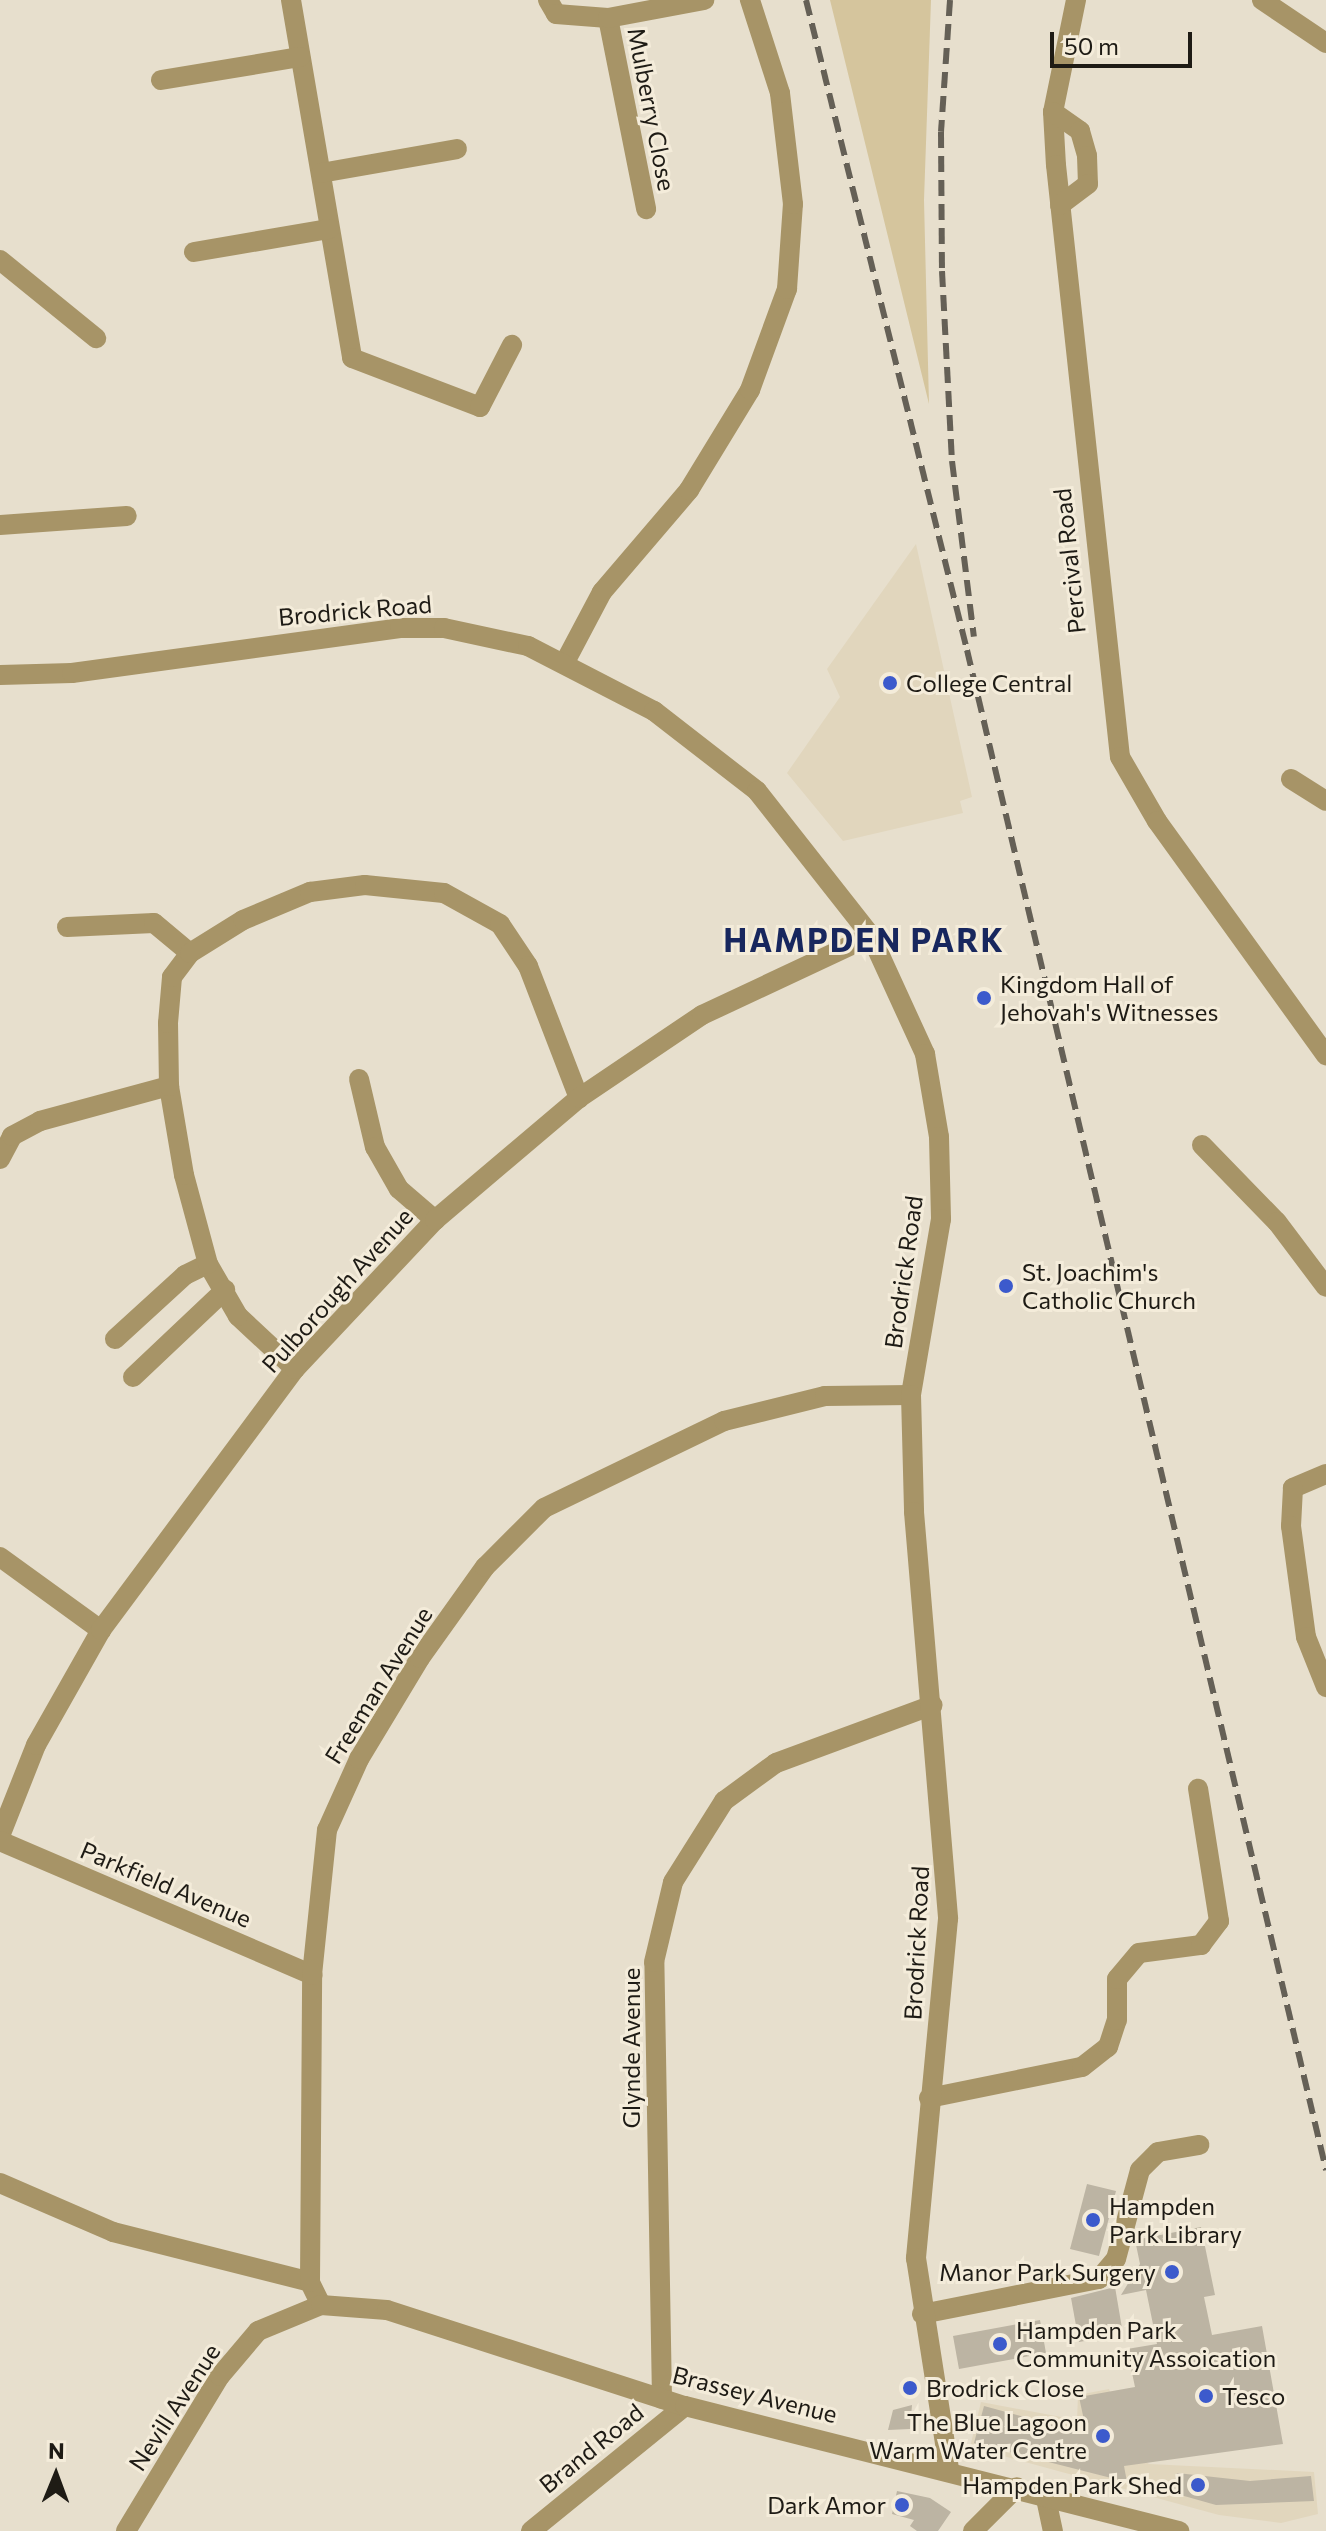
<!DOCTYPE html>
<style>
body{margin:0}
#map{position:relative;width:1326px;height:2531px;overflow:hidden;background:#e7dfcd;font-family:Commissioner,sans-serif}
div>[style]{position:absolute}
.built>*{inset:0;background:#e1d6bd}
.green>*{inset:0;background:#d5c59d}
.building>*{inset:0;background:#bcb4a3}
.minor>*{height:20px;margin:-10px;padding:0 10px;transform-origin:10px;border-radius:10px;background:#a79467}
.tertiary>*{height:20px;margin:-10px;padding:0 10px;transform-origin:10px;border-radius:10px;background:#a79467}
.rail>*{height:6px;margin-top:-3px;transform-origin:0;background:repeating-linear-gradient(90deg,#656056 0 16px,transparent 0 24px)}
.dots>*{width:22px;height:22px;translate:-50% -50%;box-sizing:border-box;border:4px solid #f4ecda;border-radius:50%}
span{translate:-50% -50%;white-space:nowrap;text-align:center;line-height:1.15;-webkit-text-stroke:6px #f4ecda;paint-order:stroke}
.street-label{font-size:24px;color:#1e1b15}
.poi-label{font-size:24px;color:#1e1b15}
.left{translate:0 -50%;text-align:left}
.right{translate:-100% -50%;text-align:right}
.district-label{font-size:32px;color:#18275e;font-weight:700;letter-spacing:2px}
.north{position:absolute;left:16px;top:2435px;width:80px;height:80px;-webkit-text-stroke:6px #f4ecda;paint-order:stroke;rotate:1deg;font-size:22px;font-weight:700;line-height:32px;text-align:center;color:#1e1b15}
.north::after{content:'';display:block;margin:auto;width:28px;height:36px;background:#1e1b15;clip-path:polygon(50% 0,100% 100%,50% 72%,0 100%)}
.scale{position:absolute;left:1050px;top:32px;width:142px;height:36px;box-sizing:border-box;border:4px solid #1e1b15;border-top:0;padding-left:10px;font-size:24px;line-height:28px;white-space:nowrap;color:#1e1b15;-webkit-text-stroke:6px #f4ecda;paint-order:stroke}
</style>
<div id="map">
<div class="built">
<i style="clip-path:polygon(916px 544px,972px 797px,960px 801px,963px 813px,843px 841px,787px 773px,840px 697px,827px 669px)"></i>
<i style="clip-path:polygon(1109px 2389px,1134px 2452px,1149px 2464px,1314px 2472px,1318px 2514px,1281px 2523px,1219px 2515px,970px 2447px,981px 2402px,1077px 2420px,1078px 2395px)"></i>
</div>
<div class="green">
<i style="clip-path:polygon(830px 0,931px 0,924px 200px,929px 404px)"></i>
</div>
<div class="building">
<i style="clip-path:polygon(1087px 2184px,1116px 2191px,1099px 2256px,1070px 2249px)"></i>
<i style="clip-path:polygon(1201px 2227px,1215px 2295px,1204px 2297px,1212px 2335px,1262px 2326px,1283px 2444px,1124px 2466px,1127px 2482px,974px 2443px,984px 2406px,1087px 2434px,1079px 2397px,1135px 2387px,1127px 2349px,1157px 2344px,1146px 2290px,1121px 2295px,1140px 2264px,1135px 2240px)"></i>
<i style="clip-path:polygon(1115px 2287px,1123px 2334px,1079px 2342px,1071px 2298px)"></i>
<i style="clip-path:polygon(1040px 2320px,1046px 2353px,959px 2369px,953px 2336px)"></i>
<i style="clip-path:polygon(912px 2405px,910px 2429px,888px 2430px,893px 2410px)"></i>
<i style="clip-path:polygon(1177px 2473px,1250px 2481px,1311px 2476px,1314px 2501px,1216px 2505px,1170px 2492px)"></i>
<i style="clip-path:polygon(897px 2491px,930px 2498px,951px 2512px,938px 2531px,917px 2531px,910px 2526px,914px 2520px,892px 2514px)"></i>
</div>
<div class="minor">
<i style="left:291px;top:0;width:363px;rotate:80.3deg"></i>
<i style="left:352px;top:358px;width:137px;rotate:20.9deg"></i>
<i style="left:480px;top:407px;width:70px;rotate:-62.7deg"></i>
<i style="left:548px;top:0;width:16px;rotate:60deg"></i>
<i style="left:556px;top:14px;width:52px;rotate:4.4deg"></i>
<i style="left:608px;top:18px;width:195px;rotate:78.7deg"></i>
<i style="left:1076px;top:0;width:114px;rotate:101.6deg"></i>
<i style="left:1053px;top:112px;width:53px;rotate:86.8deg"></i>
<i style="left:1056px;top:165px;width:595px;rotate:83.83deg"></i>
<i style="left:1120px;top:757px;width:74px;rotate:60deg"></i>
<i style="left:1157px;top:821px;width:289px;rotate:54.2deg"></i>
<i style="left:1262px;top:0;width:77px;rotate:33.9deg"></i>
<i style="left:608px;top:18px;width:98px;rotate:-10.6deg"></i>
<i style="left:161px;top:80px;width:141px;rotate:-9.4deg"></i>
<i style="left:1053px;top:112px;width:33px;rotate:35deg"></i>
<i style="left:1080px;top:131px;width:26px;rotate:74deg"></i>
<i style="left:1087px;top:156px;width:28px;rotate:88deg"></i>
<i style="left:1088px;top:184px;width:35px;rotate:143deg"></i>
<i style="left:321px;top:173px;width:138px;rotate:-10deg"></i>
<i style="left:194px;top:252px;width:137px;rotate:-9.7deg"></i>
<i style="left:0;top:260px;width:124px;rotate:39.1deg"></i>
<i style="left:0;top:525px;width:127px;rotate:-4.1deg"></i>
<i style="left:1291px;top:779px;width:41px;rotate:32.2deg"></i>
<i style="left:67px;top:927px;width:87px;rotate:-2.6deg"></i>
<i style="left:154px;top:923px;width:47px;rotate:39.8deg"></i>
<i style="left:359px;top:1079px;width:70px;rotate:76.8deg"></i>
<i style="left:375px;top:1147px;width:48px;rotate:60.3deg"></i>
<i style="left:399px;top:1189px;width:48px;rotate:40.7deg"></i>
<i style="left:1202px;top:1145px;width:107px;rotate:45.8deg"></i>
<i style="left:1277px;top:1222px;width:81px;rotate:53deg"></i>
<i style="left:0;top:1159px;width:26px;rotate:-62deg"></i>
<i style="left:12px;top:1136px;width:32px;rotate:-28deg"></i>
<i style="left:40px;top:1121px;width:134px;rotate:-15.2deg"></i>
<i style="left:115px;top:1339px;width:95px;rotate:-42.4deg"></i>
<i style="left:185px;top:1275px;width:25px;rotate:-26deg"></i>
<i style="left:295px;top:1369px;width:78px;rotate:-137.1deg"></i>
<i style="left:238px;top:1316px;width:60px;rotate:-120deg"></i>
<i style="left:208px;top:1264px;width:92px;rotate:-105.1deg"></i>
<i style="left:184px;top:1175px;width:90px;rotate:-99.6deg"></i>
<i style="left:169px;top:1086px;width:63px;rotate:-90.9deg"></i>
<i style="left:168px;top:1023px;width:46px;rotate:-85deg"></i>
<i style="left:172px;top:977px;width:30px;rotate:-53deg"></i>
<i style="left:190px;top:953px;width:62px;rotate:-31.9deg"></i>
<i style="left:243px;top:920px;width:73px;rotate:-22.7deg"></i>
<i style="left:310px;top:892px;width:55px;rotate:-7.3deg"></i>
<i style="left:365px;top:885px;width:79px;rotate:5.8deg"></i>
<i style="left:444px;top:893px;width:64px;rotate:29deg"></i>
<i style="left:500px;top:924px;width:50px;rotate:56.3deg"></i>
<i style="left:528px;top:966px;width:142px;rotate:68.9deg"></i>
<i style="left:133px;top:1377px;width:127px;rotate:-43.4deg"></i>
<i style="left:1326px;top:1474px;width:36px;rotate:157deg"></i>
<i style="left:1293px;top:1488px;width:38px;rotate:93deg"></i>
<i style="left:1291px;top:1526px;width:112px;rotate:82.3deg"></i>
<i style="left:1306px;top:1637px;width:54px;rotate:68.2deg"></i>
<i style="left:0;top:1557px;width:125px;rotate:35.9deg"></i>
<i style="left:0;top:1836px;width:98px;rotate:-68.4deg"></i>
<i style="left:36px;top:1745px;width:132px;rotate:-60.5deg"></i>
<i style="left:101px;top:1630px;width:325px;rotate:-53.4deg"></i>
<i style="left:295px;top:1369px;width:204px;rotate:-46.8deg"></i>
<i style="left:435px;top:1220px;width:189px;rotate:-40.3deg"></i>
<i style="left:579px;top:1098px;width:148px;rotate:-34deg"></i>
<i style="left:702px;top:1015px;width:187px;rotate:-25.1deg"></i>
<i style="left:0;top:1841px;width:340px;rotate:23.2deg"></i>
<i style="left:929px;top:2098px;width:156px;rotate:-11.5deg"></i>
<i style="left:1082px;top:2067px;width:33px;rotate:-38deg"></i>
<i style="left:1108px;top:2047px;width:28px;rotate:-72deg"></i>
<i style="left:1117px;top:2020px;width:41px;rotate:-90deg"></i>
<i style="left:1117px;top:1979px;width:34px;rotate:-50deg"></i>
<i style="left:1139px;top:1953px;width:63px;rotate:-7.4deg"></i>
<i style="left:1201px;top:1945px;width:30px;rotate:-53deg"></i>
<i style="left:1219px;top:1921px;width:134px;rotate:-99deg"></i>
<i style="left:0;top:2183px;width:123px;rotate:23.4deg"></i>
<i style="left:113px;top:2232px;width:203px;rotate:14.2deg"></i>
<i style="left:321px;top:2305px;width:25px;rotate:-116deg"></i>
<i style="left:310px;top:2282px;width:307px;rotate:-89.6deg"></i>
<i style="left:312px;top:1975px;width:146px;rotate:-84.1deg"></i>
<i style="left:327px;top:1830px;width:78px;rotate:-65.7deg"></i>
<i style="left:359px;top:1759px;width:118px;rotate:-58.9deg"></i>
<i style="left:420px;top:1658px;width:112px;rotate:-54.5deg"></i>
<i style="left:485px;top:1567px;width:83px;rotate:-45deg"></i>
<i style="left:544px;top:1508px;width:200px;rotate:-25.8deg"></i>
<i style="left:724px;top:1421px;width:104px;rotate:-13.9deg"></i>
<i style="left:825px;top:1396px;width:86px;rotate:-0.7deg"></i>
<i style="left:922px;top:2314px;width:180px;rotate:-11.2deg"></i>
<i style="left:1099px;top:2279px;width:26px;rotate:-50deg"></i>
<i style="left:1116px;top:2259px;width:92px;rotate:-74.9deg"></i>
<i style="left:1140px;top:2170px;width:25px;rotate:-45deg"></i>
<i style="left:1158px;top:2152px;width:42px;rotate:-9.7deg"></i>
<i style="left:662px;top:2399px;width:437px;rotate:-91deg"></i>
<i style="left:654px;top:1962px;width:82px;rotate:-76.6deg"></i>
<i style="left:673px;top:1882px;width:96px;rotate:-57.8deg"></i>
<i style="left:724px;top:1801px;width:64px;rotate:-36.2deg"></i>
<i style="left:776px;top:1763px;width:167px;rotate:-20.3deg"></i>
<i style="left:1045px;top:2494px;width:38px;rotate:78deg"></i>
<i style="left:531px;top:2531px;width:198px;rotate:-39.1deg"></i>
<i style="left:973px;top:2531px;width:62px;rotate:-45deg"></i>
</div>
<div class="tertiary">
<i style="left:565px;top:662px;width:79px;rotate:-62.1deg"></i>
<i style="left:602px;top:592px;width:134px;rotate:-49.5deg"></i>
<i style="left:689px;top:490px;width:117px;rotate:-58.6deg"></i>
<i style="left:750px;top:390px;width:108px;rotate:-69.9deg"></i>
<i style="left:787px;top:289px;width:85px;rotate:-86deg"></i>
<i style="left:793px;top:204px;width:112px;rotate:-96.7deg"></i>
<i style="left:780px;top:93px;width:98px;rotate:-107.9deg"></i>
<i style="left:0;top:675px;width:72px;rotate:-1.6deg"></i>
<i style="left:72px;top:673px;width:331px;rotate:-7.8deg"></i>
<i style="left:400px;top:628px;width:44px"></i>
<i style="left:444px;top:628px;width:86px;rotate:12.1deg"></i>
<i style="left:528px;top:646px;width:142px;rotate:27.3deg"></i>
<i style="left:654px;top:711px;width:130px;rotate:37.8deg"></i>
<i style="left:757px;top:791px;width:184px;rotate:51.8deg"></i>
<i style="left:871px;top:936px;width:130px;rotate:65.4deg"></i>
<i style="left:925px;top:1054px;width:84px;rotate:80.4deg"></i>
<i style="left:939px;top:1137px;width:82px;rotate:88.6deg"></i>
<i style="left:941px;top:1219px;width:179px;rotate:99.7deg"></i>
<i style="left:911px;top:1395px;width:117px;rotate:88.5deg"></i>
<i style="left:914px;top:1512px;width:408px;rotate:85.2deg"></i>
<i style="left:948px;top:1919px;width:341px;rotate:95.4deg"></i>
<i style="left:916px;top:2258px;width:214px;rotate:81.1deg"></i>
<i style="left:126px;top:2531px;width:181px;rotate:-58.8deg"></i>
<i style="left:220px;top:2376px;width:59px;rotate:-49.8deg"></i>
<i style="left:258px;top:2331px;width:68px;rotate:-22.4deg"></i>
<i style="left:321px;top:2305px;width:66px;rotate:4.3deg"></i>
<i style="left:387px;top:2310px;width:313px;rotate:17.9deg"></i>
<i style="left:685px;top:2406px;width:510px;rotate:14.2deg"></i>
</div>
<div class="rail">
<i style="left:806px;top:0;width:670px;rotate:76.09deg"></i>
<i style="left:967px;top:650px;width:1562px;rotate:76.71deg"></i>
<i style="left:950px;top:0;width:132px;rotate:93.9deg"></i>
<i style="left:941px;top:132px;width:139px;rotate:89.6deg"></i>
<i style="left:942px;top:271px;width:190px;rotate:87deg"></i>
<i style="left:952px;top:461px;width:177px;rotate:82.9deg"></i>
</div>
<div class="dots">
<i style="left:890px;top:683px;background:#3c5acc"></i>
<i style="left:984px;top:998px;background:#3c5acc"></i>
<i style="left:1006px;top:1286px;background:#3c5acc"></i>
<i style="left:1093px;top:2220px;background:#3c5acc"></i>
<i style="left:1172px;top:2272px;background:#3c5acc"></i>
<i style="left:1000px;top:2344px;background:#3c5acc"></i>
<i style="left:910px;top:2388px;background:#3c5acc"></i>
<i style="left:1206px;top:2396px;background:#3c5acc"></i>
<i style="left:1103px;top:2436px;background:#3c5acc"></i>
<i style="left:1198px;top:2485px;background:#3c5acc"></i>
<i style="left:902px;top:2505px;background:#3c5acc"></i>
</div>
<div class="street-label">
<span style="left:652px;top:109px;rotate:79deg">Mulberry Close</span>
<span style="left:1069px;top:561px;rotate:-96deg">Percival Road</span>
<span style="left:355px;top:610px;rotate:-5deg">Brodrick Road</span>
<span style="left:903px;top:1272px;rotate:-82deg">Brodrick Road</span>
<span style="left:337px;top:1290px;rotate:-48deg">Pulborough Avenue</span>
<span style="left:378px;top:1685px;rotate:-58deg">Freeman Avenue</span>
<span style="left:166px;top:1884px;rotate:23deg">Parkfield Avenue</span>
<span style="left:916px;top:1943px;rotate:-87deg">Brodrick Road</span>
<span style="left:631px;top:2048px;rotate:-90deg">Glynde Avenue</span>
<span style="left:755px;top:2394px;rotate:14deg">Brassey Avenue</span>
<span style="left:174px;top:2407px;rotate:-57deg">Nevill Avenue</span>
<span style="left:591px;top:2448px;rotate:-39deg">Brand Road</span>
</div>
<div class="poi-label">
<span class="left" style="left:906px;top:683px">College Central</span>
<span class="left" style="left:1000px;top:998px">Kingdom Hall of<br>Jehovah's Witnesses</span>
<span class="left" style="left:1022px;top:1286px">St. Joachim's<br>Catholic Church</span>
<span class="left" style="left:1109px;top:2220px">Hampden<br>Park Library</span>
<span class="right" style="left:1156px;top:2272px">Manor Park Surgery</span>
<span class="left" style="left:1016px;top:2344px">Hampden Park<br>Community Assoication</span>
<span class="left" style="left:926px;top:2388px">Brodrick Close</span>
<span class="left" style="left:1222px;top:2396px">Tesco</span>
<span class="right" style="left:1087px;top:2436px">The Blue Lagoon<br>Warm Water Centre</span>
<span class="right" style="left:1182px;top:2485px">Hampden Park Shed</span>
<span class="right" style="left:886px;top:2505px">Dark Amor</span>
</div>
<div class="district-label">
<span style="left:864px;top:939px">HAMPDEN PARK</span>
</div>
<div class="north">N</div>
<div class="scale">50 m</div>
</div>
